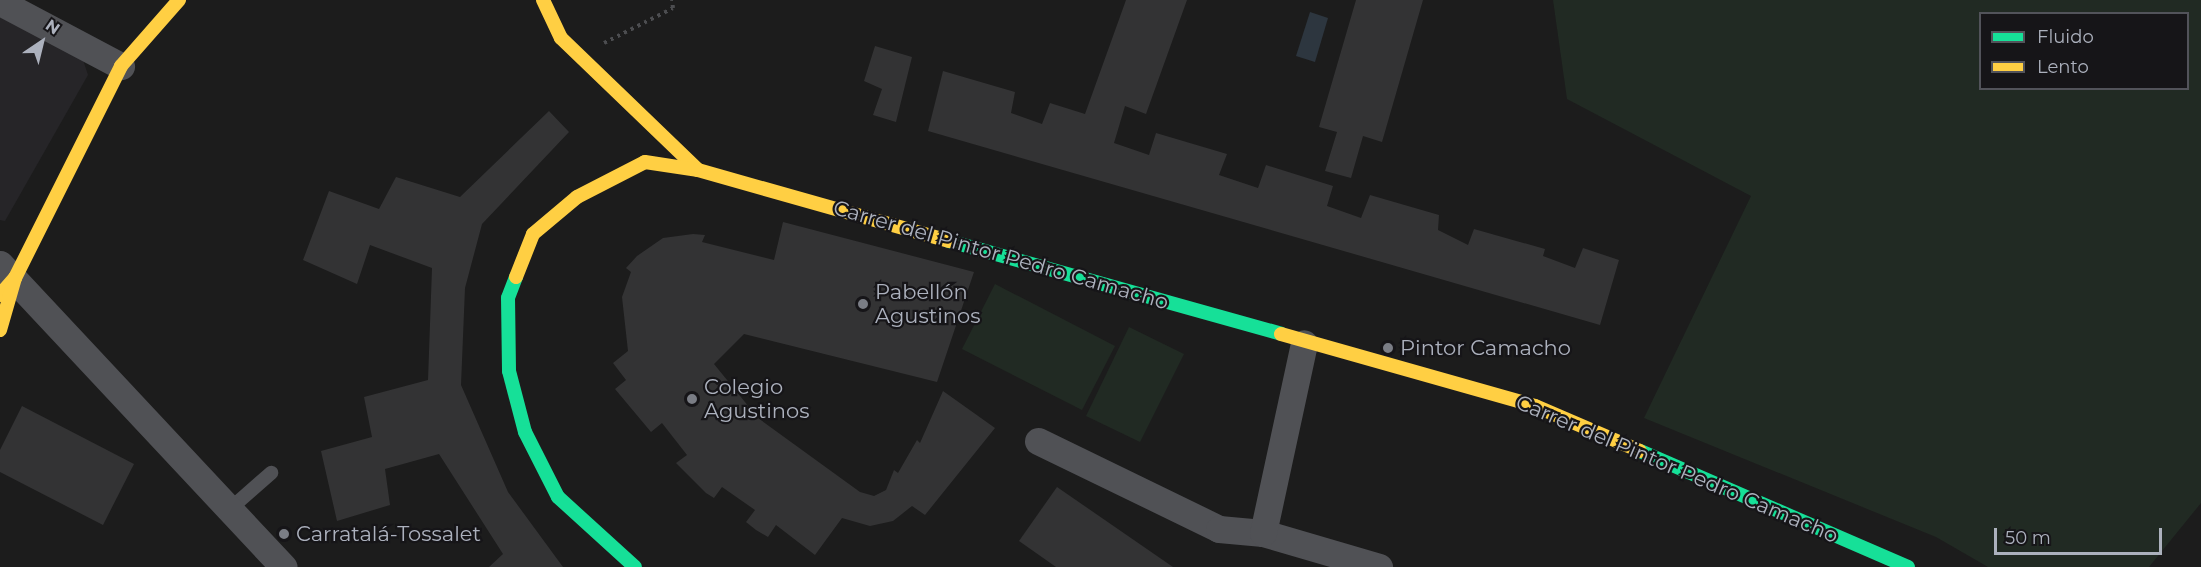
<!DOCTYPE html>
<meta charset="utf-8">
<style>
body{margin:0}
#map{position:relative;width:2201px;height:567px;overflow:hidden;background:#1c1c1c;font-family:Montserrat,sans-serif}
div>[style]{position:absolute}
.built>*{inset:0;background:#262528}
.green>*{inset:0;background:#212a23}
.water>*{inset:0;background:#2d363f}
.building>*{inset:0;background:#333334}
.path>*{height:4px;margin-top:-2px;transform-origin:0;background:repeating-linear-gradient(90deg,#4c4d50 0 3px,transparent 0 7.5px)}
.lane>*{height:14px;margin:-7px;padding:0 7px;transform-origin:7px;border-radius:7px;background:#505155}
.street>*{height:27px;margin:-13.5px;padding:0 13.5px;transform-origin:13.5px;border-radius:13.5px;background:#505155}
.fast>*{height:14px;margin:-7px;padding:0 7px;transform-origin:7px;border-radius:7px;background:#16e098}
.slow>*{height:14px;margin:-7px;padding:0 7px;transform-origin:7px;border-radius:7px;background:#ffcf43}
.dots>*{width:16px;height:16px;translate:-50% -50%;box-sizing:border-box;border:3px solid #161518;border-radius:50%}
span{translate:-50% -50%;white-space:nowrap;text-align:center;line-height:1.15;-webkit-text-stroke:4.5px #161518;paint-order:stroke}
.street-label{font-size:21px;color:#acb1bd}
.poi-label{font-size:21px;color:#acb1bd}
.left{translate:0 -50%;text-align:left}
.legend{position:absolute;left:1979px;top:12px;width:210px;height:78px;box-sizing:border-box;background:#161518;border:2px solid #52535a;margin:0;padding:8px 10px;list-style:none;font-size:18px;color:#acb1bd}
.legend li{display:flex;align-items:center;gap:12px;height:30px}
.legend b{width:30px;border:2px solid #52535a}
.north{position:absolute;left:12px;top:12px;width:60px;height:60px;-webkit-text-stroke:4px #161518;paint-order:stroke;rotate:35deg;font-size:16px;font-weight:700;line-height:24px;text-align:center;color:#acb1bd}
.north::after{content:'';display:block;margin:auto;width:21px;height:27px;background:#acb1bd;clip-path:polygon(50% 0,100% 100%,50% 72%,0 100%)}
.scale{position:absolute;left:1994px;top:528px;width:168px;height:27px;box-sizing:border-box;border:3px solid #acb1bd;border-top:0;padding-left:8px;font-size:18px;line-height:21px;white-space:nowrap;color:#acb1bd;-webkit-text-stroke:4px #161518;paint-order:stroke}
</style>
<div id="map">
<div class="built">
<i style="clip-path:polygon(0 17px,83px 60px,88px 75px,5px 221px,0 220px)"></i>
</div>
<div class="green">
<i style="clip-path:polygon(evenodd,1553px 0,2201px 0,2201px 503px,2149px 567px,1988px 567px,1936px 537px,1644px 418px,1751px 196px,1567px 99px,1553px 0,1980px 14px,2188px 14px,2188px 88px,1980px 88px,1980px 14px)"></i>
<i style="clip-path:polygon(995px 284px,1115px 346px,1082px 410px,962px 349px)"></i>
<i style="clip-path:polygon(1129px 327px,1184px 354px,1140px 442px,1086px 416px)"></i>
</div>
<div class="water">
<i style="clip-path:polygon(1310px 12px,1328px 18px,1315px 62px,1296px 56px)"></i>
</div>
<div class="building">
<i style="clip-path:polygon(1126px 0,1187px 0,1146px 114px,1125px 106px,1114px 143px,1149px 155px,1156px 133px,1227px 154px,1219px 175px,1258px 188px,1266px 165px,1333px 186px,1327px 206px,1361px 218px,1370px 195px,1439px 215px,1438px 230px,1468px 245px,1474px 229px,1545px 249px,1543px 256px,1575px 268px,1583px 248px,1619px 260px,1600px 325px,928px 131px,943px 71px,1015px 92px,1011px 113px,1042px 124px,1050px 103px,1085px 114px)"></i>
<i style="clip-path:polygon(1356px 0,1423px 0,1382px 142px,1363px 136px,1351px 178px,1325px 171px,1337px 132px,1319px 127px)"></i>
<i style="clip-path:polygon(875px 46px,912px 57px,896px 122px,873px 115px,882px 89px,864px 81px)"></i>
<i style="clip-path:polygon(549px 111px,569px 132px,482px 224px,465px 288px,461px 385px,508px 492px,563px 567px,489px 567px,503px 554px,439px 454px,385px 469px,390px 505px,337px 521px,321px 451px,372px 437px,364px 397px,428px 380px,432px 268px,370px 245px,357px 284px,303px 260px,329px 191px,379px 209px,396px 177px,460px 197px)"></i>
<i style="clip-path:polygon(783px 222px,974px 272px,937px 382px,744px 334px,714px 364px,758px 418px,860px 492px,874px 496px,886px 490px,894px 470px,898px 473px,917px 440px,920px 443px,943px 391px,995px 428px,925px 515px,912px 506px,893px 521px,870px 526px,842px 518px,815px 555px,776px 525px,768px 537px,756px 530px,746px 522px,755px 510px,722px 487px,714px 498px,706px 493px,676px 463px,687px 455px,662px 423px,651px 432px,615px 389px,626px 380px,613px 363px,628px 351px,622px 297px,631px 272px,626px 268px,637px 256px,663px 238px,693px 234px,705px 235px,702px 242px,774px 260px)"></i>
<i style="clip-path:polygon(22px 406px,134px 464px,103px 525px,0 472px,0 450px)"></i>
<i style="clip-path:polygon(1057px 487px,1173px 567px,1056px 567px,1019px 541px)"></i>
</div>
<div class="path">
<i style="left:604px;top:43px;width:77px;rotate:-26.9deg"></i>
<i style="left:673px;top:8px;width:8px;rotate:-97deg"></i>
</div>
<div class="lane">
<i style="left:230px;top:509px;width:55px;rotate:-41.3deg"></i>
</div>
<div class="street">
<i style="left:0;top:2px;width:137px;rotate:27.9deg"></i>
<i style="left:0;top:264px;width:415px;rotate:46.9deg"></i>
<i style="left:1038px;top:441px;width:201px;rotate:25.9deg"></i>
<i style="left:1219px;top:529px;width:44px;rotate:5.2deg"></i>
<i style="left:1263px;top:533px;width:121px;rotate:16.3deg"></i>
<i style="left:1263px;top:533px;width:194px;rotate:-77.8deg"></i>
</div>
<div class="fast">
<i style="left:949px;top:241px;width:345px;rotate:15.6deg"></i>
<i style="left:516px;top:277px;width:22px;rotate:111deg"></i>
<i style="left:508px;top:298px;width:73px;rotate:89.2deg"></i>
<i style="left:509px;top:371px;width:63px;rotate:75.3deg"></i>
<i style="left:525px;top:432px;width:73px;rotate:63.1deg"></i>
<i style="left:558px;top:497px;width:104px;rotate:42.3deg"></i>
<i style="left:1640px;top:451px;width:292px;rotate:23.4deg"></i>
</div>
<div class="slow">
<i style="left:543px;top:0;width:42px;rotate:64.7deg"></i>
<i style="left:561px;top:38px;width:190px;rotate:43.9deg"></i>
<i style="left:516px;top:277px;width:46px;rotate:-68.4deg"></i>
<i style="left:533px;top:234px;width:57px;rotate:-40.1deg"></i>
<i style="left:577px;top:197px;width:76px;rotate:-27.2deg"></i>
<i style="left:645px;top:162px;width:54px;rotate:8.6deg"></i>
<i style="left:698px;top:170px;width:261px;rotate:15.8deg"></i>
<i style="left:0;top:295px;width:23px;rotate:-49deg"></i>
<i style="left:15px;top:278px;width:237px;rotate:-63.4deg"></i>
<i style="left:121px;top:66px;width:88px;rotate:-48.7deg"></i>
<i style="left:0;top:330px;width:54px;rotate:-73.9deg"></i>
<i style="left:1281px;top:334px;width:264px;rotate:15.8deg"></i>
<i style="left:1535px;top:406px;width:114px;rotate:23.2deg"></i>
</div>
<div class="dots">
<i style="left:863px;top:304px;background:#7a7d85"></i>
<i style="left:1388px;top:348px;background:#7a7d85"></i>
<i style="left:692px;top:399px;background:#7a7d85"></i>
<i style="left:284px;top:534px;background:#7a7d85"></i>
</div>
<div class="street-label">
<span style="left:1001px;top:255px;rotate:16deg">Carrer del Pintor Pedro Camacho</span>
<span style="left:1677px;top:469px;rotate:23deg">Carrer del Pintor Pedro Camacho</span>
</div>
<div class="poi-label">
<span class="left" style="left:875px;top:304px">Pabellón<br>Agustinos</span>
<span class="left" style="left:1400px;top:348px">Pintor Camacho</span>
<span class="left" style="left:704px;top:399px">Colegio<br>Agustinos</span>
<span class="left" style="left:296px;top:534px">Carratalá-Tossalet</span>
</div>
<ul class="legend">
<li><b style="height:8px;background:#16e098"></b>Fluido</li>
<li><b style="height:8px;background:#ffcf43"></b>Lento</li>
</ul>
<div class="north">N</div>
<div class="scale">50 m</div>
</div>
